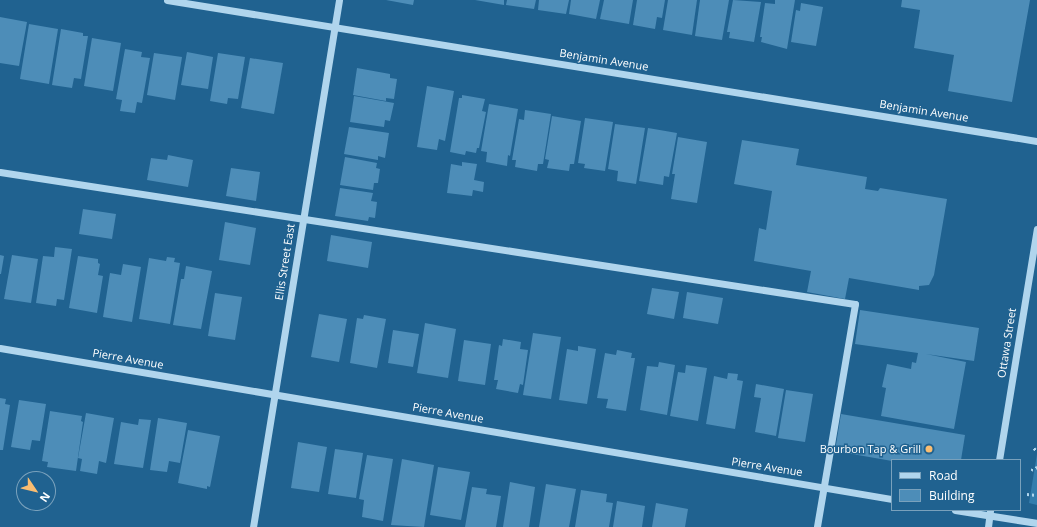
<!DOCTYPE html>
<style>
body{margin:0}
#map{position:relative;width:1037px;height:527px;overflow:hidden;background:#206290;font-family:"Open Sans",sans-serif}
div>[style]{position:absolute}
.green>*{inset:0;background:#347dad}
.building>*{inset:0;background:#4d8db8}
.path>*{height:2.5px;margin-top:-1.25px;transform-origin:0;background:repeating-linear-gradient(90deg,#b0d5ed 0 2px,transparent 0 5px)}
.minor>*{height:7px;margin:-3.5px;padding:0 3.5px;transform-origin:3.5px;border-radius:3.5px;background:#b0d5ed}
.dots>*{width:11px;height:11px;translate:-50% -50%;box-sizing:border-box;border:2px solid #206290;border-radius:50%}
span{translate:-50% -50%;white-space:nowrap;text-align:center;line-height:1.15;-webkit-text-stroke:3px #206290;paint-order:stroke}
.street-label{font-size:11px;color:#fff}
.poi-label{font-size:11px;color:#fff}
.right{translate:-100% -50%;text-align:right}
.legend{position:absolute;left:891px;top:459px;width:130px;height:52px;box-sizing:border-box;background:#206290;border:1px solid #79a1bc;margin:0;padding:5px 7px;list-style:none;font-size:12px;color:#fff}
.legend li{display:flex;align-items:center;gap:8px;height:20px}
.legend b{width:20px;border:1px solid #79a1bc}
.north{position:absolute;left:16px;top:471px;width:40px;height:40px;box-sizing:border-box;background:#206290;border:1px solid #79a1bc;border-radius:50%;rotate:125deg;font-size:11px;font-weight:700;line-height:16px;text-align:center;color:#fff}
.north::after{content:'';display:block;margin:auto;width:14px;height:18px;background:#fabd71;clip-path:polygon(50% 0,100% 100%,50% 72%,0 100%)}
</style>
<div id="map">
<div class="green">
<i style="clip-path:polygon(1037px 454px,1037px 505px,1029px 503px)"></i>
</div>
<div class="building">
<i style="clip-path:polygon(386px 0,414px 0,413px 5px)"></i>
<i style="clip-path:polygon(475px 0,504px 0,504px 5px)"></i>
<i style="clip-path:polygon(507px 0,536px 0,534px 9px,506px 5px)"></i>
<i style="clip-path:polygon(539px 0,569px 0,566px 14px,538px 10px)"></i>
<i style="clip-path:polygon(571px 0,600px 0,596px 19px,569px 14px)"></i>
<i style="clip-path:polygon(604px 0,633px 0,629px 24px,600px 19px)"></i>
<i style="clip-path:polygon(637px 0,665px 0,662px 18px,657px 17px,655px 29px,633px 25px)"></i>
<i style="clip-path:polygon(668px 0,697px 0,692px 35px,663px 30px)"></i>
<i style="clip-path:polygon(700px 0,729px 0,722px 40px,695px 36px)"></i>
<i style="clip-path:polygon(733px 0,761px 2px,754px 42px,729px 38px,730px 32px,727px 32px)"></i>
<i style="clip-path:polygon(775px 0,795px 0,787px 49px,761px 42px,762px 37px,760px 37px,765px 3px,775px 4px)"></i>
<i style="clip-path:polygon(902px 0,1030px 0,1012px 102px,948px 91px,954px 55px,914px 48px,920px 10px,901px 7px)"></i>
<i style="clip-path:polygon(801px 3px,823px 7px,816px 46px,791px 42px,796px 10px,800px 11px)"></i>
<i style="clip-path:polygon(0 17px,27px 22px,19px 66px,0 63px)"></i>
<i style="clip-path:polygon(29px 24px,58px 29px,49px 84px,20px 79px)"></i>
<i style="clip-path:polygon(61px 29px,83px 33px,83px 36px,88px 36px,81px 79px,74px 78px,72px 88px,52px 85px)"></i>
<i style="clip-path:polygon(92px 38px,121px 43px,113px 91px,84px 86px)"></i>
<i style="clip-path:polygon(125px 49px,142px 52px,141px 57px,150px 58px,142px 103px,137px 102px,135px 113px,120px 111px,122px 100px,116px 99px)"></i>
<i style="clip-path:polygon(187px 52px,213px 57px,208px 89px,181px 85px)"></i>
<i style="clip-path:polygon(154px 53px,182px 57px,175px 100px,147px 95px)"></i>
<i style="clip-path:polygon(218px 53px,245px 57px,238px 99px,228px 98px,227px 104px,210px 101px)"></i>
<i style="clip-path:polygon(250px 58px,283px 63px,274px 114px,241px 108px)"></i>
<i style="clip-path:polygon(357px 68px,390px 74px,390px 78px,397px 79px,394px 99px,386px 98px,386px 101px,353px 95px)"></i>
<i style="clip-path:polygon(427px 86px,454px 91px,445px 141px,439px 139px,437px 150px,417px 147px)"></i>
<i style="clip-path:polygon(462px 95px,485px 99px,482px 111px,486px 112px,479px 148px,477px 148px,476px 153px,466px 151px,465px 155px,450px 152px,459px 98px,462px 98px)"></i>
<i style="clip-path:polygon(354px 96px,394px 103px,390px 121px,385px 120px,384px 127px,350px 122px)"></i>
<i style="clip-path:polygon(489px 104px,518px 109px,510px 156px,508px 155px,507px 166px,486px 162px,487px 152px,481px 151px)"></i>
<i style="clip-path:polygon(525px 110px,551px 114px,543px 164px,538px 164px,537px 171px,515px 167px,516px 160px,512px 160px,519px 119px,524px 120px)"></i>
<i style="clip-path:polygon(552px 116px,581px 121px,574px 164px,570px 164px,569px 171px,547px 168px,549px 160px,545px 159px)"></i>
<i style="clip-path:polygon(585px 118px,613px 122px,605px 171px,584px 168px,585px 164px,578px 163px)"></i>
<i style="clip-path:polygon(615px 124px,645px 128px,636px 184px,617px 181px,618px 171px,608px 169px)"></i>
<i style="clip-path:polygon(349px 127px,389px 133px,385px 158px,378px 156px,378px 160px,344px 154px)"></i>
<i style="clip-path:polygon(648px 128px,677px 133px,669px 177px,664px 176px,663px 185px,639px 181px)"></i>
<i style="clip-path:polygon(678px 137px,707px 142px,697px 203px,671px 199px,675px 174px,672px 174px)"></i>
<i style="clip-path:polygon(742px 140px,799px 149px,796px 165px,867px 177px,865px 189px,878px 191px,880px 188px,947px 199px,934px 275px,929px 285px,919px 286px,919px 290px,849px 278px,845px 299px,807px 292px,811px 271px,754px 261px,759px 228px,766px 230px,772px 191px,734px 184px)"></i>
<i style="clip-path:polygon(168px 155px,193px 160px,188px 187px,147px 180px,151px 158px,167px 160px)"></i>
<i style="clip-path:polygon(345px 157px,377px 163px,376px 168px,380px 169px,378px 183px,374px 183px,373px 190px,340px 185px)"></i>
<i style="clip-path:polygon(462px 162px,477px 164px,474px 180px,484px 182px,483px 192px,473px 190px,472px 196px,447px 193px,451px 164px,462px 166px)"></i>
<i style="clip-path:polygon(231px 168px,260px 172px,256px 201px,226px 196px)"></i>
<i style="clip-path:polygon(340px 188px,373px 193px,371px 201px,377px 202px,375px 218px,369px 217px,368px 221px,335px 216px)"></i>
<i style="clip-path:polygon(83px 209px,116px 214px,112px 239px,79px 234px)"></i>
<i style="clip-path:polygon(225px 222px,256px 228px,250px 265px,219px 260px)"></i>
<i style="clip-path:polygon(331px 235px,372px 242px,368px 268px,327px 261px)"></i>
<i style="clip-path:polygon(55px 247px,72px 249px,64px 300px,57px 299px,56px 306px,36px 303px,43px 256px,54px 257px)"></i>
<i style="clip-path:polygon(0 255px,4px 256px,1px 274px,0 274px)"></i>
<i style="clip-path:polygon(12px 255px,38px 259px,31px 303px,4px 299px)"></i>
<i style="clip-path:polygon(78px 256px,98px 259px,98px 263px,100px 264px,98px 275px,103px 276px,97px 313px,69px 308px)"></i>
<i style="clip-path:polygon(167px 257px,175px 258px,174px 262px,180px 263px,170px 324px,139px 319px,149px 258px,166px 261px)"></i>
<i style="clip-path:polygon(123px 264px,141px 267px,132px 322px,103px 317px,110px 273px,121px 275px)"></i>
<i style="clip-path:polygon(186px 266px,212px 271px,201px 329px,173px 325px,181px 279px,184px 279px)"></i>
<i style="clip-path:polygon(652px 288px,679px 292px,674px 319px,647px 314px)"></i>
<i style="clip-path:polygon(687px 292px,723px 298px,718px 324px,683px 318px)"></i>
<i style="clip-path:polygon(215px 293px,242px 297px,235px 340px,208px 336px)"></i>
<i style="clip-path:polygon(860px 310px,979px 328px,974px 361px,926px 354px,966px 362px,954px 429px,881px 416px,886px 388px,882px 387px,887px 364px,911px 369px,912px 362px,916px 363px,918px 353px,855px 344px)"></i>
<i style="clip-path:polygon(319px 314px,347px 319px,339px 362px,311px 357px)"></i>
<i style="clip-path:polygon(364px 315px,386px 319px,377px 368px,350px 363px,357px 318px,363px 319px)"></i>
<i style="clip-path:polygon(425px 323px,456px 329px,448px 378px,417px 373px)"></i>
<i style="clip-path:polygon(393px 330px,419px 334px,413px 367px,388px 363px)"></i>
<i style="clip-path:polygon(533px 333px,561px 337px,551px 399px,523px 395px)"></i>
<i style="clip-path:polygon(503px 339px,521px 342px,520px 349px,528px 350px,523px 385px,520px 384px,518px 393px,496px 389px,498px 380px,494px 380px,499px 345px,502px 346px)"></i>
<i style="clip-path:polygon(464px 340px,491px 344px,485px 385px,458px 381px)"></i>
<i style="clip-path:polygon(578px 346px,596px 349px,587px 404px,559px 400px,567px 349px,578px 351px)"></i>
<i style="clip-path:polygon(617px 350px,632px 353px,631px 358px,635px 358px,626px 411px,606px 408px,608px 399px,597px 398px,605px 353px,616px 355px)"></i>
<i style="clip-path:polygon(659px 362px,675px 365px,667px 415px,640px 410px,647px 366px,658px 367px)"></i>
<i style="clip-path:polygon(686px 365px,707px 368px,698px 421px,670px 416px,678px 372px,685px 373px)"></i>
<i style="clip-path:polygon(728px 373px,738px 374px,737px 380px,743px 381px,735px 429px,706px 424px,714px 376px,727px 379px)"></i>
<i style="clip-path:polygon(756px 384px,784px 389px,776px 436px,755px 432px,761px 398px,754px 397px)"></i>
<i style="clip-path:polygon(786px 390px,813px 394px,805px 442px,778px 438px)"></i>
<i style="clip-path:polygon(0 398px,6px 399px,5px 404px,10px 405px,3px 450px,0 450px)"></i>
<i style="clip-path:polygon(19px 400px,46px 404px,40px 441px,32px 440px,30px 450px,11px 447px)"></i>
<i style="clip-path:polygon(50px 411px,82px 416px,81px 421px,83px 422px,76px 471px,47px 467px,48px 462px,42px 461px)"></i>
<i style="clip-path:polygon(86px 413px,114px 418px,106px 463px,99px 461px,97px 474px,80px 471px,82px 459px,78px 458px)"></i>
<i style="clip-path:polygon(841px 414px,965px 435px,961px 460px,892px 461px,835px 451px)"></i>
<i style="clip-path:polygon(158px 418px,187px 423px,180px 463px,169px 461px,167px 472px,150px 470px)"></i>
<i style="clip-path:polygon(139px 419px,151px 420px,143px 468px,114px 464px,121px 422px,138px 425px)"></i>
<i style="clip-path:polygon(188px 430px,220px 436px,210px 487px,207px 486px,207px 489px,178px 483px)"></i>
<i style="clip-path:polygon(298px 442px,327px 447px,319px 492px,291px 488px)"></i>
<i style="clip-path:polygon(335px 449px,363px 453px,356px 498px,328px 494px)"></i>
<i style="clip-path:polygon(367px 455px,393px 459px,383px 521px,362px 517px,364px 500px,359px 499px)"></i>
<i style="clip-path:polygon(402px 459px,434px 465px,424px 527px,391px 525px)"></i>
<i style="clip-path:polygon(438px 467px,470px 472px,461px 520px,430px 515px)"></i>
<i style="clip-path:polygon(510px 482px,535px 487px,529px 527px,503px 527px)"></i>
<i style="clip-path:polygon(546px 484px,576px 489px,569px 527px,539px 527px)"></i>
<i style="clip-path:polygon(472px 487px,487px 489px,486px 494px,501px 496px,496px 527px,465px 527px)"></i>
<i style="clip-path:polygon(581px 490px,607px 494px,606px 502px,613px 503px,609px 527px,575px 527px)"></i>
<i style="clip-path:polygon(617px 501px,645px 506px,642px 527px,613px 527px)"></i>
<i style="clip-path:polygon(656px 503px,688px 509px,685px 527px,652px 527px)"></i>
</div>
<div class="path">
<i style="left:1034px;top:448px;width:4px;rotate:45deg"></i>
<i style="left:1031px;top:470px;width:7px;rotate:-27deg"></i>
<i style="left:1027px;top:494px;width:10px;rotate:6deg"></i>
</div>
<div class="minor">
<i style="left:167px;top:0;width:881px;rotate:9.21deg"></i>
<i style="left:0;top:172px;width:865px;rotate:8.78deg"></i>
<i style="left:855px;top:304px;width:226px;rotate:99.7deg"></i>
<i style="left:0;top:348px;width:905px;rotate:9.61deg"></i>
<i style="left:999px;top:460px;width:234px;rotate:-80.7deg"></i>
<i style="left:955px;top:510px;width:83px;rotate:9deg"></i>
<i style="left:253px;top:527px;width:534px;rotate:-80.73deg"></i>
<i style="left:988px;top:527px;width:17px;rotate:-83deg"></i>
</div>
<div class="dots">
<i style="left:929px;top:449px;background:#fabd71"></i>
</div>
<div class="street-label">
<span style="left:604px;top:60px;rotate:9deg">Benjamin Avenue</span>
<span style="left:924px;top:111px;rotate:9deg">Benjamin Avenue</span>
<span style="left:285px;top:262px;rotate:-81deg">Ellis Street East</span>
<span style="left:1007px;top:343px;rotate:-81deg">Ottawa Street</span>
<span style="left:128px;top:359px;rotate:10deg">Pierre Avenue</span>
<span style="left:448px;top:413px;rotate:10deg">Pierre Avenue</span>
<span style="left:767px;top:467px;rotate:9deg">Pierre Avenue</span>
</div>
<div class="poi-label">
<span class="right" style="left:921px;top:449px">Bourbon Tap &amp; Grill</span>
</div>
<ul class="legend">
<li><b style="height:5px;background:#b0d5ed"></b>Road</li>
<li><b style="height:11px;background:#4d8db8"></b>Building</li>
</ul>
<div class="north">N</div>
</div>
